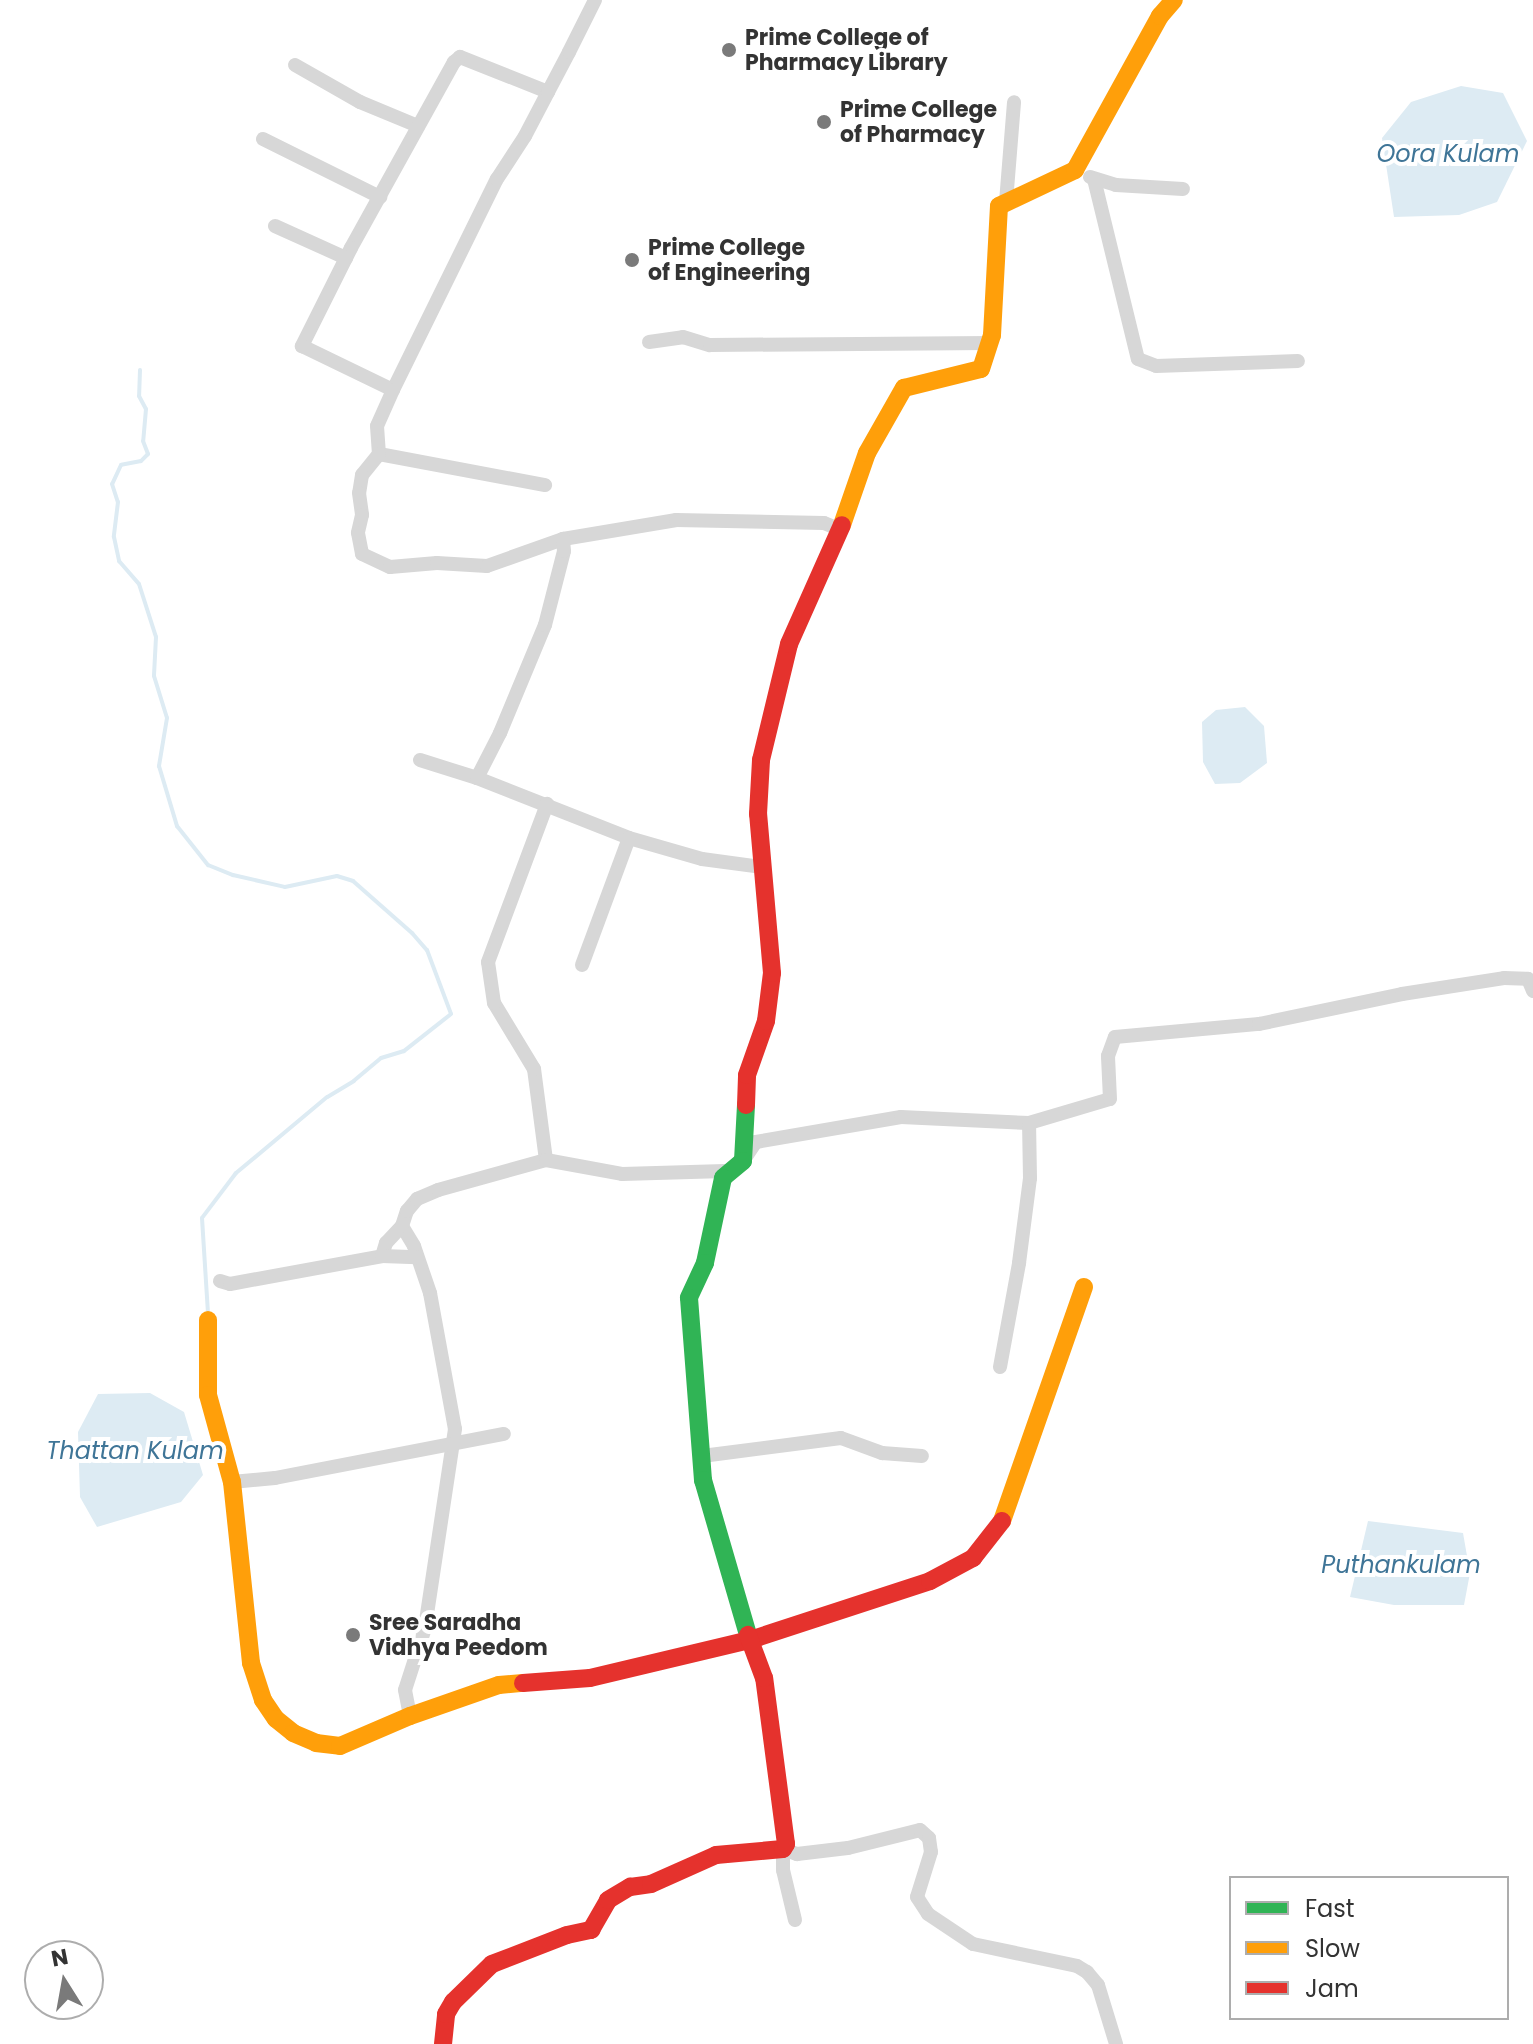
<!DOCTYPE html>
<style>
body{margin:0}
#map{position:relative;width:1533px;height:2044px;overflow:hidden;background:#fff;font-family:Poppins,sans-serif}
div>[style]{position:absolute}
.water>*{inset:0;background:#ddebf3}
.stream>*{height:4px;margin:-2px;padding:0 2px;transform-origin:2px;border-radius:2px;background:#ddebf3}
.street>*{height:14px;margin:-7px;padding:0 7px;transform-origin:7px;border-radius:7px;background:#d7d7d7}
.fast>*{height:18px;margin:-9px;padding:0 9px;transform-origin:9px;border-radius:9px;background:#30b455}
.slow>*{height:18px;margin:-9px;padding:0 9px;transform-origin:9px;border-radius:9px;background:#ff9f0a}
.jam>*{height:18px;margin:-9px;padding:0 9px;transform-origin:9px;border-radius:9px;background:#e5322d}
.dots>*{width:22px;height:22px;translate:-50% -50%;box-sizing:border-box;border:4px solid #fff;border-radius:50%}
span{translate:-50% -50%;white-space:nowrap;text-align:center;line-height:1.15;-webkit-text-stroke:8px #fff;paint-order:stroke}
.poi-label{font-size:22px;color:#333;font-weight:700}
.left{translate:0 -50%;text-align:left}
.water-label{font-size:24px;color:#3f7597;font-style:italic}
.legend{position:absolute;left:1229px;top:1876px;width:280px;height:144px;box-sizing:border-box;background:#fff;border:2px solid #adadad;margin:0;padding:10px 14px;list-style:none;font-size:24px;color:#333}
.legend li{display:flex;align-items:center;gap:16px;height:40px}
.legend b{width:40px;border:2px solid #adadad}
.north{position:absolute;left:24px;top:1940px;width:80px;height:80px;box-sizing:border-box;background:#fff;border:2px solid #adadad;border-radius:50%;rotate:349deg;font-size:22px;font-weight:700;line-height:32px;text-align:center;color:#333}
.north::after{content:'';display:block;margin:auto;width:28px;height:36px;background:#7a7a7a;clip-path:polygon(50% 0,100% 100%,50% 72%,0 100%)}
</style>
<div id="map">
<div class="water">
<i style="clip-path:polygon(1461px 86px,1503px 93px,1527px 141px,1497px 202px,1459px 215px,1394px 217px,1382px 138px,1411px 102px)"></i>
<i style="clip-path:polygon(1245px 707px,1264px 726px,1267px 763px,1240px 783px,1215px 784px,1203px 762px,1202px 722px,1216px 710px)"></i>
<i style="clip-path:polygon(150px 1393px,184px 1412px,203px 1475px,181px 1502px,97px 1527px,80px 1497px,78px 1432px,98px 1394px)"></i>
<i style="clip-path:polygon(1368px 1521px,1463px 1533px,1470px 1573px,1464px 1605px,1394px 1605px,1350px 1597px)"></i>
</div>
<div class="stream">
<i style="left:140px;top:370px;width:26px;rotate:92deg"></i>
<i style="left:139px;top:396px;width:15px;rotate:62deg"></i>
<i style="left:146px;top:409px;width:32px;rotate:95deg"></i>
<i style="left:143px;top:441px;width:14px;rotate:69deg"></i>
<i style="left:148px;top:454px;width:10px;rotate:135deg"></i>
<i style="left:141px;top:461px;width:20px;rotate:169deg"></i>
<i style="left:121px;top:465px;width:21px;rotate:115deg"></i>
<i style="left:112px;top:484px;width:19px;rotate:72deg"></i>
<i style="left:118px;top:502px;width:35px;rotate:97deg"></i>
<i style="left:114px;top:537px;width:25px;rotate:78deg"></i>
<i style="left:119px;top:561px;width:30px;rotate:49deg"></i>
<i style="left:139px;top:584px;width:56px;rotate:72.2deg"></i>
<i style="left:156px;top:637px;width:39px;rotate:93deg"></i>
<i style="left:154px;top:676px;width:44px;rotate:72.8deg"></i>
<i style="left:167px;top:718px;width:49px;rotate:99.5deg"></i>
<i style="left:159px;top:766px;width:63px;rotate:73.3deg"></i>
<i style="left:177px;top:826px;width:50px;rotate:51.5deg"></i>
<i style="left:208px;top:865px;width:27px;rotate:22deg"></i>
<i style="left:233px;top:875px;width:53px;rotate:13deg"></i>
<i style="left:285px;top:887px;width:53px;rotate:-11.9deg"></i>
<i style="left:337px;top:876px;width:17px;rotate:17deg"></i>
<i style="left:353px;top:881px;width:79px;rotate:41.4deg"></i>
<i style="left:412px;top:933px;width:23px;rotate:49deg"></i>
<i style="left:427px;top:950px;width:68px;rotate:69.4deg"></i>
<i style="left:451px;top:1014px;width:60px;rotate:141.8deg"></i>
<i style="left:404px;top:1051px;width:24px;rotate:163deg"></i>
<i style="left:381px;top:1058px;width:35px;rotate:140deg"></i>
<i style="left:354px;top:1081px;width:31px;rotate:149deg"></i>
<i style="left:327px;top:1097px;width:119px;rotate:140.1deg"></i>
<i style="left:236px;top:1173px;width:56px;rotate:127.1deg"></i>
<i style="left:202px;top:1218px;width:96px;rotate:86.4deg"></i>
</div>
<div class="street">
<i style="left:295px;top:65px;width:75px;rotate:29.6deg"></i>
<i style="left:360px;top:102px;width:63px;rotate:22.5deg"></i>
<i style="left:548px;top:92px;width:95px;rotate:-158.3deg"></i>
<i style="left:460px;top:57px;width:8px;rotate:140deg"></i>
<i style="left:454px;top:62px;width:213px;rotate:119deg"></i>
<i style="left:351px;top:248px;width:110px;rotate:116.6deg"></i>
<i style="left:302px;top:346px;width:101px;rotate:25.8deg"></i>
<i style="left:393px;top:390px;width:235px;rotate:-63.8deg"></i>
<i style="left:497px;top:179px;width:51px;rotate:-56.9deg"></i>
<i style="left:525px;top:136px;width:50px;rotate:-62.4deg"></i>
<i style="left:548px;top:92px;width:45px;rotate:-62.3deg"></i>
<i style="left:569px;top:52px;width:58px;rotate:-63.4deg"></i>
<i style="left:263px;top:139px;width:131px;rotate:26.4deg"></i>
<i style="left:1090px;top:177px;width:27px;rotate:17deg"></i>
<i style="left:1116px;top:185px;width:67px;rotate:3.4deg"></i>
<i style="left:1094px;top:179px;width:185px;rotate:76.3deg"></i>
<i style="left:1138px;top:359px;width:19px;rotate:21deg"></i>
<i style="left:1156px;top:366px;width:142px;rotate:-2deg"></i>
<i style="left:1006px;top:202px;width:100px;rotate:-85.4deg"></i>
<i style="left:275px;top:226px;width:78px;rotate:24.3deg"></i>
<i style="left:649px;top:342px;width:34px;rotate:-8deg"></i>
<i style="left:683px;top:337px;width:28px;rotate:17deg"></i>
<i style="left:710px;top:345px;width:280px;rotate:-0.4deg"></i>
<i style="left:393px;top:390px;width:39px;rotate:114deg"></i>
<i style="left:377px;top:426px;width:28px;rotate:86deg"></i>
<i style="left:379px;top:454px;width:169px;rotate:10.6deg"></i>
<i style="left:379px;top:454px;width:27px;rotate:129deg"></i>
<i style="left:362px;top:475px;width:18px;rotate:99deg"></i>
<i style="left:359px;top:493px;width:22px;rotate:82deg"></i>
<i style="left:362px;top:515px;width:18px;rotate:103deg"></i>
<i style="left:358px;top:533px;width:21px;rotate:79deg"></i>
<i style="left:362px;top:554px;width:31px;rotate:25deg"></i>
<i style="left:390px;top:567px;width:47px;rotate:-4.9deg"></i>
<i style="left:437px;top:563px;width:50px;rotate:3.4deg"></i>
<i style="left:487px;top:566px;width:81px;rotate:-19.6deg"></i>
<i style="left:563px;top:539px;width:115px;rotate:-9.5deg"></i>
<i style="left:676px;top:520px;width:148px;rotate:1.2deg"></i>
<i style="left:824px;top:523px;width:18px;rotate:22deg"></i>
<i style="left:420px;top:760px;width:60px;rotate:17.5deg"></i>
<i style="left:477px;top:778px;width:163px;rotate:21.5deg"></i>
<i style="left:629px;top:838px;width:76px;rotate:16deg"></i>
<i style="left:702px;top:859px;width:61px;rotate:7.6deg"></i>
<i style="left:477px;top:778px;width:51px;rotate:-62.9deg"></i>
<i style="left:500px;top:733px;width:117px;rotate:-67.4deg"></i>
<i style="left:545px;top:625px;width:76px;rotate:-75.6deg"></i>
<i style="left:564px;top:551px;width:12px;rotate:-95deg"></i>
<i style="left:582px;top:965px;width:135px;rotate:-69.7deg"></i>
<i style="left:546px;top:1160px;width:92px;rotate:-97.5deg"></i>
<i style="left:534px;top:1069px;width:77px;rotate:-121.2deg"></i>
<i style="left:494px;top:1003px;width:41px;rotate:-98.3deg"></i>
<i style="left:488px;top:962px;width:169px;rotate:-69.5deg"></i>
<i style="left:743px;top:1161px;width:23px;rotate:-56deg"></i>
<i style="left:756px;top:1142px;width:147px;rotate:-9.8deg"></i>
<i style="left:901px;top:1117px;width:128px;rotate:2.7deg"></i>
<i style="left:1029px;top:1123px;width:84px;rotate:-16.5deg"></i>
<i style="left:1110px;top:1099px;width:43px;rotate:-92.7deg"></i>
<i style="left:1108px;top:1056px;width:20px;rotate:-70deg"></i>
<i style="left:1115px;top:1037px;width:145px;rotate:-5.2deg"></i>
<i style="left:1259px;top:1024px;width:146px;rotate:-11.8deg"></i>
<i style="left:1402px;top:994px;width:103px;rotate:-8.9deg"></i>
<i style="left:1504px;top:978px;width:24px;rotate:2deg"></i>
<i style="left:1528px;top:979px;width:13px;rotate:67deg"></i>
<i style="left:402px;top:1226px;width:23px;rotate:59deg"></i>
<i style="left:414px;top:1246px;width:50px;rotate:71.2deg"></i>
<i style="left:430px;top:1293px;width:138px;rotate:79.6deg"></i>
<i style="left:455px;top:1429px;width:201px;rotate:98.6deg"></i>
<i style="left:425px;top:1628px;width:65px;rotate:107.9deg"></i>
<i style="left:405px;top:1690px;width:26px;rotate:79deg"></i>
<i style="left:382px;top:1256px;width:14px;rotate:-73deg"></i>
<i style="left:386px;top:1243px;width:23px;rotate:-47deg"></i>
<i style="left:402px;top:1226px;width:16px;rotate:-72deg"></i>
<i style="left:407px;top:1211px;width:16px;rotate:-50deg"></i>
<i style="left:417px;top:1199px;width:23px;rotate:-23deg"></i>
<i style="left:438px;top:1190px;width:112px;rotate:-15.5deg"></i>
<i style="left:546px;top:1160px;width:77px;rotate:10.4deg"></i>
<i style="left:622px;top:1174px;width:103px;rotate:-1.7deg"></i>
<i style="left:725px;top:1171px;width:7px;rotate:106deg"></i>
<i style="left:220px;top:1281px;width:10px;rotate:17deg"></i>
<i style="left:230px;top:1284px;width:155px;rotate:-10.4deg"></i>
<i style="left:382px;top:1256px;width:35px;rotate:2deg"></i>
<i style="left:1000px;top:1367px;width:106px;rotate:-79.6deg"></i>
<i style="left:1019px;top:1263px;width:86px;rotate:-82.6deg"></i>
<i style="left:1030px;top:1178px;width:55px;rotate:-91deg"></i>
<i style="left:702px;top:1456px;width:140px;rotate:-7.4deg"></i>
<i style="left:841px;top:1438px;width:44px;rotate:20.1deg"></i>
<i style="left:882px;top:1453px;width:40px;rotate:4.3deg"></i>
<i style="left:232px;top:1482px;width:43px;rotate:-5.3deg"></i>
<i style="left:275px;top:1478px;width:233px;rotate:-10.9deg"></i>
<i style="left:795px;top:1920px;width:51px;rotate:-103.5deg"></i>
<i style="left:783px;top:1870px;width:21px;rotate:-90deg"></i>
<i style="left:783px;top:1849px;width:15px;rotate:20deg"></i>
<i style="left:797px;top:1854px;width:51px;rotate:-6.7deg"></i>
<i style="left:848px;top:1848px;width:74px;rotate:-14deg"></i>
<i style="left:920px;top:1830px;width:12px;rotate:42deg"></i>
<i style="left:929px;top:1838px;width:14px;rotate:82deg"></i>
<i style="left:931px;top:1852px;width:47px;rotate:107.3deg"></i>
<i style="left:917px;top:1897px;width:20px;rotate:57deg"></i>
<i style="left:928px;top:1914px;width:54px;rotate:33.7deg"></i>
<i style="left:973px;top:1944px;width:106px;rotate:11.9deg"></i>
<i style="left:1077px;top:1966px;width:12px;rotate:31deg"></i>
<i style="left:1087px;top:1972px;width:17px;rotate:50deg"></i>
<i style="left:1098px;top:1985px;width:62px;rotate:73deg"></i>
</div>
<div class="fast">
<i style="left:746px;top:1105px;width:56px;rotate:93.1deg"></i>
<i style="left:743px;top:1161px;width:26px;rotate:140deg"></i>
<i style="left:723px;top:1178px;width:87px;rotate:102deg"></i>
<i style="left:705px;top:1263px;width:38px;rotate:115deg"></i>
<i style="left:689px;top:1298px;width:183px;rotate:85.6deg"></i>
<i style="left:703px;top:1480px;width:161px;rotate:73.8deg"></i>
</div>
<div class="slow">
<i style="left:842px;top:525px;width:76px;rotate:-70.9deg"></i>
<i style="left:867px;top:453px;width:75px;rotate:-60.4deg"></i>
<i style="left:904px;top:388px;width:79px;rotate:-13.9deg"></i>
<i style="left:981px;top:369px;width:36px;rotate:-72deg"></i>
<i style="left:992px;top:335px;width:129px;rotate:-86.9deg"></i>
<i style="left:999px;top:206px;width:84px;rotate:-25.3deg"></i>
<i style="left:1075px;top:170px;width:176px;rotate:-61.1deg"></i>
<i style="left:1160px;top:16px;width:21px;rotate:-49deg"></i>
<i style="left:208px;top:1320px;width:75px;rotate:90deg"></i>
<i style="left:208px;top:1395px;width:90px;rotate:74.6deg"></i>
<i style="left:232px;top:1482px;width:182px;rotate:84deg"></i>
<i style="left:251px;top:1663px;width:39px;rotate:72deg"></i>
<i style="left:263px;top:1700px;width:23px;rotate:56deg"></i>
<i style="left:276px;top:1719px;width:22px;rotate:39deg"></i>
<i style="left:293px;top:1733px;width:25px;rotate:23deg"></i>
<i style="left:316px;top:1743px;width:24px;rotate:7deg"></i>
<i style="left:340px;top:1746px;width:76px;rotate:-23.2deg"></i>
<i style="left:410px;top:1716px;width:94px;rotate:-19.2deg"></i>
<i style="left:499px;top:1685px;width:24px;rotate:-5deg"></i>
<i style="left:1002px;top:1521px;width:248px;rotate:-70.7deg"></i>
</div>
<div class="jam">
<i style="left:746px;top:1105px;width:30px;rotate:-88deg"></i>
<i style="left:747px;top:1075px;width:57px;rotate:-70.6deg"></i>
<i style="left:766px;top:1021px;width:48px;rotate:-82.9deg"></i>
<i style="left:772px;top:973px;width:160px;rotate:-95deg"></i>
<i style="left:758px;top:814px;width:54px;rotate:-86.8deg"></i>
<i style="left:761px;top:760px;width:119px;rotate:-76.4deg"></i>
<i style="left:789px;top:644px;width:130px;rotate:-66deg"></i>
<i style="left:523px;top:1683px;width:67px;rotate:-4.3deg"></i>
<i style="left:590px;top:1678px;width:164px;rotate:-13.4deg"></i>
<i style="left:750px;top:1640px;width:189px;rotate:-18.1deg"></i>
<i style="left:930px;top:1581px;width:49px;rotate:-28.1deg"></i>
<i style="left:973px;top:1558px;width:47px;rotate:-51.9deg"></i>
<i style="left:443px;top:2044px;width:30px;rotate:-84deg"></i>
<i style="left:446px;top:2014px;width:14px;rotate:-60deg"></i>
<i style="left:453px;top:2002px;width:54px;rotate:-44.3deg"></i>
<i style="left:492px;top:1964px;width:80px;rotate:-21.1deg"></i>
<i style="left:567px;top:1935px;width:25px;rotate:-12deg"></i>
<i style="left:591px;top:1930px;width:34px;rotate:-60deg"></i>
<i style="left:608px;top:1900px;width:26px;rotate:-31deg"></i>
<i style="left:630px;top:1887px;width:21px;rotate:-8deg"></i>
<i style="left:651px;top:1884px;width:71px;rotate:-24deg"></i>
<i style="left:716px;top:1855px;width:67px;rotate:-5.1deg"></i>
<i style="left:783px;top:1849px;width:6px;rotate:-59deg"></i>
<i style="left:786px;top:1844px;width:167px;rotate:-97.5deg"></i>
<i style="left:764px;top:1678px;width:46px;rotate:-110.4deg"></i>
</div>
<div class="dots">
<i style="left:729px;top:50px;background:#7a7a7a"></i>
<i style="left:824px;top:122px;background:#7a7a7a"></i>
<i style="left:632px;top:260px;background:#7a7a7a"></i>
<i style="left:353px;top:1635px;background:#7a7a7a"></i>
</div>
<div class="poi-label">
<span class="left" style="left:745px;top:50px">Prime College of<br>Pharmacy Library</span>
<span class="left" style="left:840px;top:122px">Prime College<br>of Pharmacy</span>
<span class="left" style="left:648px;top:260px">Prime College<br>of Engineering</span>
<span class="left" style="left:369px;top:1635px">Sree Saradha<br>Vidhya Peedom</span>
</div>
<div class="water-label">
<span style="left:1448px;top:154px">Oora Kulam</span>
<span style="left:135px;top:1451px">Thattan Kulam</span>
<span style="left:1401px;top:1565px">Puthankulam</span>
</div>
<ul class="legend">
<li><b style="height:10px;background:#30b455"></b>Fast</li>
<li><b style="height:10px;background:#ff9f0a"></b>Slow</li>
<li><b style="height:10px;background:#e5322d"></b>Jam</li>
</ul>
<div class="north">N</div>
</div>
